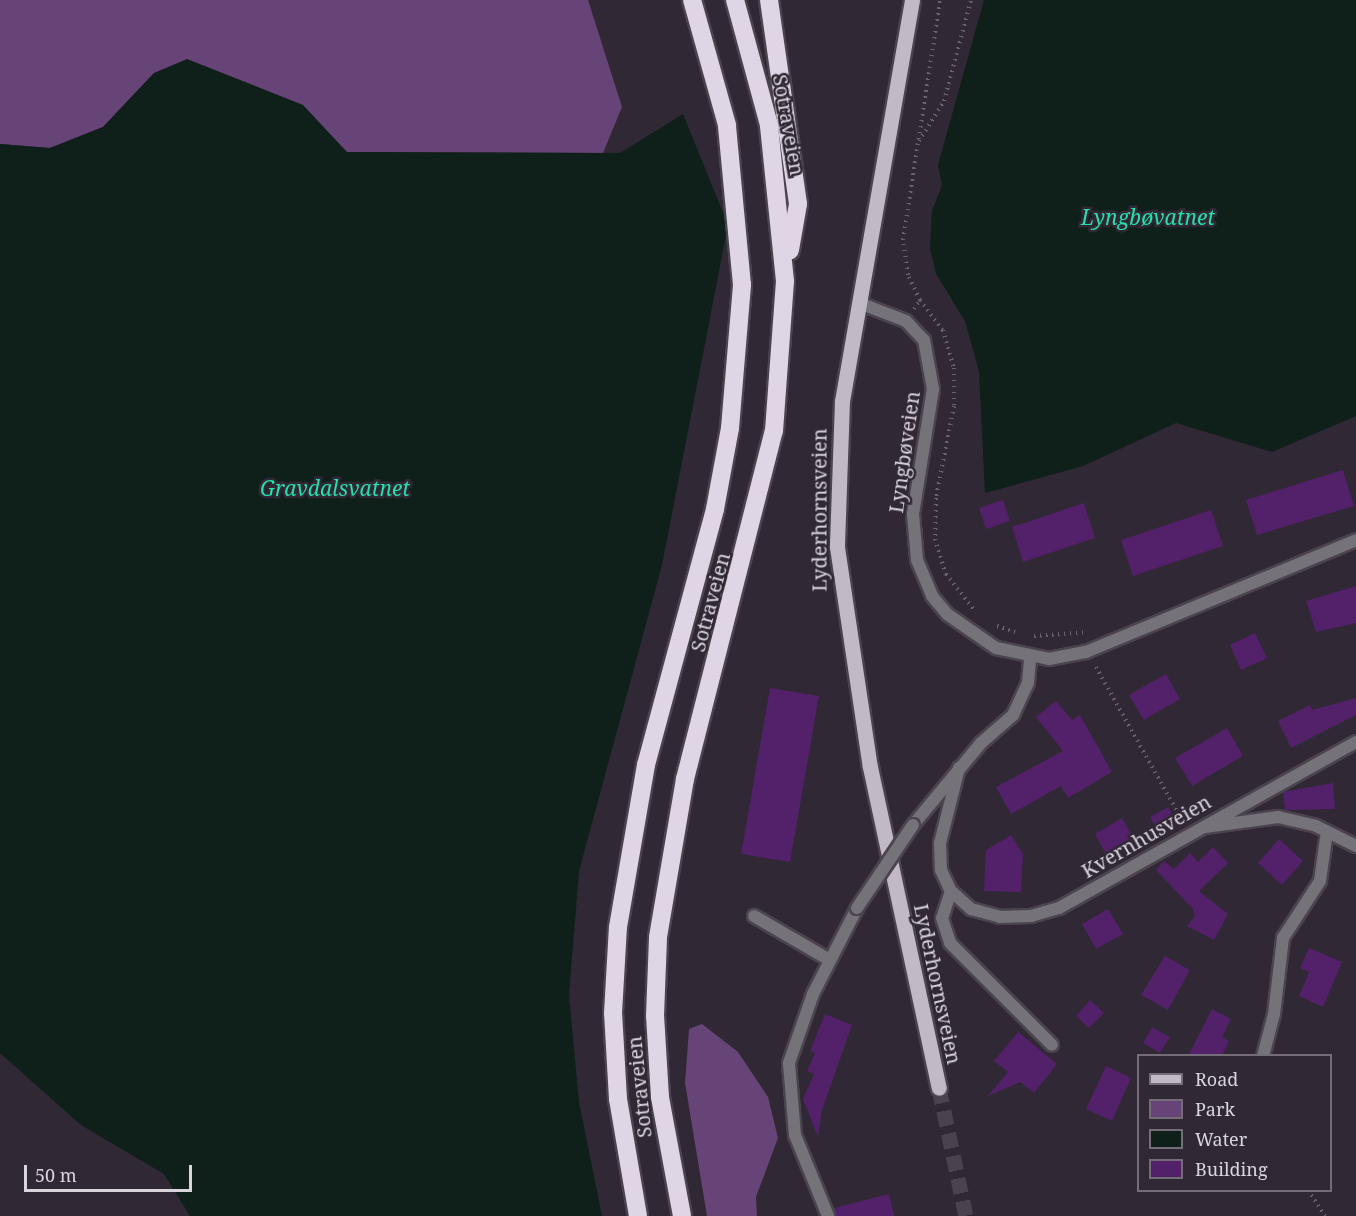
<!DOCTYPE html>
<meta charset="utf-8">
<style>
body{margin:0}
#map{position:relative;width:1356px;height:1216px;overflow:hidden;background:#302834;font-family:"Noto Serif",serif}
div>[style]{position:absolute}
.green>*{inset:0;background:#647}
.water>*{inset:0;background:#0f1f19}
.building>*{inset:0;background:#53206a}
.primary-tunnel>*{height:15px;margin-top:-7.5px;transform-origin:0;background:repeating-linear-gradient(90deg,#4a424d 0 15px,transparent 0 23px)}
.path>*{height:4px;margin-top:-2px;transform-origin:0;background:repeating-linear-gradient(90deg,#69626c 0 1.5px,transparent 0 6px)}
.roads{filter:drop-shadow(2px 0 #4b444f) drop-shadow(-2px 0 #4b444f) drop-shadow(0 2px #4b444f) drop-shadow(0 -2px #4b444f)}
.service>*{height:12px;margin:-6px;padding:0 6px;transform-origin:6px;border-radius:6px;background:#767279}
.minor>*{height:12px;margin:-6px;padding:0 6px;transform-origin:6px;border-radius:6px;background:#767279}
.tertiary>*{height:12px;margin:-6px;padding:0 6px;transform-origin:6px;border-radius:6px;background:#767279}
.primary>*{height:15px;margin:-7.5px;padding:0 7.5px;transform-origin:7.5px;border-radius:7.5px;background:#c1b9c6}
.motorway>*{height:18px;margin:-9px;padding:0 9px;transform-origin:9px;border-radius:9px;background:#dfd5e5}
.bridges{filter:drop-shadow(2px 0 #4b444f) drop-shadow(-2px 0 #4b444f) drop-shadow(0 2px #4b444f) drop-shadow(0 -2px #4b444f)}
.minor-bridge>*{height:12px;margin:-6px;padding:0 6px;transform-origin:6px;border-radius:6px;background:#767279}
span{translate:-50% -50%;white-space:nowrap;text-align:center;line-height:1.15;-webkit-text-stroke:5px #302834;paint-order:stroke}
.street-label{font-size:20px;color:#dad5dd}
.water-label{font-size:21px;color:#26dfa9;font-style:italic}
.legend{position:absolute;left:1137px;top:1054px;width:195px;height:138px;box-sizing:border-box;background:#302834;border:2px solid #746d78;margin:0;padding:8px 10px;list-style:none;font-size:18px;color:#dad5dd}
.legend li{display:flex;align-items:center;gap:12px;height:30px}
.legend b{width:30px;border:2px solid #746d78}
.scale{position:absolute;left:24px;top:1165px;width:168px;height:27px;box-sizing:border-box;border:3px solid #dad5dd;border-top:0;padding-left:8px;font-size:18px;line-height:21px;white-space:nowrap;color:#dad5dd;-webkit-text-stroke:4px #302834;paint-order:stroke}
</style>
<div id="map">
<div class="green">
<i style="clip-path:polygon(0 0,588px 0,622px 107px,603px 153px,347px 152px,154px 73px,103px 127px,50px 148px,0 144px)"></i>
<i style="clip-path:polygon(702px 1024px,738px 1052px,768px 1097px,778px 1138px,756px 1197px,757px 1216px,707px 1216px,685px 1083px,689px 1029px)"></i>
</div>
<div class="water">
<i style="clip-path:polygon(984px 0,1356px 0,1356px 416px,1272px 452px,1176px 423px,1083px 466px,985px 493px,979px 371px,965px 321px,936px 274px,930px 248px,932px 211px,942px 185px,938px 165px)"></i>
<i style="clip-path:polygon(187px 59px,303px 105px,347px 152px,620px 153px,683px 114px,728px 225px,662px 565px,579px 871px,569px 995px,579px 1102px,602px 1216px,190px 1216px,164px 1174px,81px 1125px,0 1053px,0 144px,50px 148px,103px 127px,154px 73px)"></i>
</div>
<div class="building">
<i style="clip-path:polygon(1343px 470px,1354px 506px,1257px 535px,1246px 500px)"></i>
<i style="clip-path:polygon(1003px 500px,1010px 521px,986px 529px,979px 508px)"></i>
<i style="clip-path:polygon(1084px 503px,1095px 538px,1023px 562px,1012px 527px)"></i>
<i style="clip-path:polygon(1211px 510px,1223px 546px,1133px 576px,1121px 540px)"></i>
<i style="clip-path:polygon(1356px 586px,1356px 623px,1316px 632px,1306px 601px)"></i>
<i style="clip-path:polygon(1255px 633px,1267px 658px,1241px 670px,1230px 645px)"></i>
<i style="clip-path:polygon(1166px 674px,1180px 699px,1144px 720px,1129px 695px)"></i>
<i style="clip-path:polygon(770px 688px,819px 696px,790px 862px,741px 854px)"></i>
<i style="clip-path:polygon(1356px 698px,1356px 715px,1291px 748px,1278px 721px,1310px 705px,1312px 710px)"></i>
<i style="clip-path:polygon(1056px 701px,1072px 720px,1080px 715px,1112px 772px,1068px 798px,1061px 786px,1011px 814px,996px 787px,1063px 751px,1036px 717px)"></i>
<i style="clip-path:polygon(1227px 728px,1243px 756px,1192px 786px,1175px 758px)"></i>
<i style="clip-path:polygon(1333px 783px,1335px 809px,1285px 810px,1283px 792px)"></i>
<i style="clip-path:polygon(1168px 807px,1178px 824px,1160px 834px,1150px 817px)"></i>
<i style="clip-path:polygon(1122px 818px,1135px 842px,1108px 858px,1095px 834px)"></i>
<i style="clip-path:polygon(1011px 835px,1023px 854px,1021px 892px,984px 891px,986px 850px)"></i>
<i style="clip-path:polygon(1279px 839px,1303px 861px,1282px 885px,1258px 863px)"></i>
<i style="clip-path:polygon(1213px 847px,1228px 863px,1199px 891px,1228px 914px,1214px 940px,1187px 926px,1195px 916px,1193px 909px,1156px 870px,1164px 861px,1174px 869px,1190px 853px,1198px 862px)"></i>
<i style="clip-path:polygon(1108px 909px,1123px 934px,1096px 949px,1082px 924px)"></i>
<i style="clip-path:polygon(1309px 948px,1342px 962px,1323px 1007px,1299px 996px,1309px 972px,1300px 968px)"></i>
<i style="clip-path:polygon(1165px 956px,1190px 970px,1168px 1010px,1141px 995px)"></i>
<i style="clip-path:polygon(1090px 1000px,1104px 1013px,1089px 1028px,1076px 1016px)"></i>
<i style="clip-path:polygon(1212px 1009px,1231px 1019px,1222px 1037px,1229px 1041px,1222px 1056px,1188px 1056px)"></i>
<i style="clip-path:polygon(825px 1014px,852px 1025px,822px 1110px,818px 1137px,803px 1099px,814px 1074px,807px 1071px,815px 1053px,810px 1051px)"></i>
<i style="clip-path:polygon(1152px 1027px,1170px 1037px,1160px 1053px,1143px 1043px)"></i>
<i style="clip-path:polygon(1018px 1032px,1057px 1064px,1034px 1093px,1020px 1082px,988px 1096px,1008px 1072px,994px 1061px)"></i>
<i style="clip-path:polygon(1106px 1066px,1131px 1078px,1112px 1121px,1086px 1109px)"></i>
<i style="clip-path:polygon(889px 1194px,894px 1216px,836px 1216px,834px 1208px)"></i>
</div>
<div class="primary-tunnel">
<i style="left:939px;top:1088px;width:131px;rotate:78.1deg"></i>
</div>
<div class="path">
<i style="left:919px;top:141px;width:47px;rotate:-58deg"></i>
<i style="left:944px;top:101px;width:105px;rotate:-75deg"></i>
<i style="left:920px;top:300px;width:38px;rotate:53deg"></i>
<i style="left:943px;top:330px;width:40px;rotate:74deg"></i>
<i style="left:954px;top:368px;width:38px;rotate:90deg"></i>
<i style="left:954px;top:406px;width:94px;rotate:101.1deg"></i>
<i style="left:936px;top:498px;width:41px;rotate:91.4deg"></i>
<i style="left:935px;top:539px;width:37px;rotate:73deg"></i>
<i style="left:946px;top:574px;width:48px;rotate:51.7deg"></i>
<i style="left:914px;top:309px;width:11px;rotate:-56deg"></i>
<i style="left:920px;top:300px;width:28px;rotate:-116deg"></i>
<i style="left:908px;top:275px;width:35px;rotate:-98deg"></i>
<i style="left:903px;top:240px;width:243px;rotate:-81.2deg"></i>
<i style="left:997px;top:626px;width:19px;rotate:18deg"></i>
<i style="left:1034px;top:636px;width:52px;rotate:-4.4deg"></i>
<i style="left:1096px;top:667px;width:176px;rotate:60.7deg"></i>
<i style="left:1308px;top:1190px;width:31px;rotate:57deg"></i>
</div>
<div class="roads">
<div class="service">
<i style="left:951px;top:891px;width:28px;rotate:108deg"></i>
<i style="left:942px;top:918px;width:26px;rotate:72deg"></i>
<i style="left:950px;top:943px;width:144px;rotate:45deg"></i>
<i style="left:754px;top:916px;width:86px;rotate:30.2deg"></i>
<i style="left:795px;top:1135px;width:87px;rotate:67.8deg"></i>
</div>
<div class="minor">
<i style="left:959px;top:768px;width:77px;rotate:104.2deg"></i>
<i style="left:940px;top:843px;width:27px;rotate:88deg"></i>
<i style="left:941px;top:870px;width:23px;rotate:65deg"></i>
<i style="left:951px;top:891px;width:27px;rotate:42deg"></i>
<i style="left:971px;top:909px;width:30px;rotate:15deg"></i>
<i style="left:1000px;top:917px;width:31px;rotate:-2deg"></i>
<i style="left:1031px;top:916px;width:29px;rotate:-16deg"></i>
<i style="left:1059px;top:908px;width:340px;rotate:-29.2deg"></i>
<i style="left:913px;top:825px;width:107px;rotate:-50.3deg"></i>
<i style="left:981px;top:743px;width:43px;rotate:-41.2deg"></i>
<i style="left:1013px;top:715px;width:35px;rotate:-65deg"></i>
<i style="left:1028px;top:683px;width:25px;rotate:-85deg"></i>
<i style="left:1205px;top:827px;width:74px;rotate:-7.8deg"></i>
<i style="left:1278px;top:817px;width:39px;rotate:13deg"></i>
<i style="left:1316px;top:826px;width:45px;rotate:26.6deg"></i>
<i style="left:1263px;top:1056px;width:43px;rotate:-75.3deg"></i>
<i style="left:1274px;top:1014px;width:77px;rotate:-83.2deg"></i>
<i style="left:1283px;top:938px;width:68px;rotate:-57deg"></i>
<i style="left:1320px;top:881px;width:50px;rotate:-82deg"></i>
<i style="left:795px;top:1135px;width:72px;rotate:-94.8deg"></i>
<i style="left:789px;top:1063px;width:73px;rotate:-70.8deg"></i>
<i style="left:813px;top:994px;width:97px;rotate:-62.9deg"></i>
</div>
<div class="tertiary">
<i style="left:859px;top:303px;width:50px;rotate:21deg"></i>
<i style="left:906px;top:321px;width:26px;rotate:47deg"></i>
<i style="left:924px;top:340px;width:50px;rotate:79.6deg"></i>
<i style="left:933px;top:389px;width:127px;rotate:99.1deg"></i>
<i style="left:913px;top:514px;width:46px;rotate:85deg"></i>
<i style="left:917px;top:560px;width:39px;rotate:67deg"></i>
<i style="left:932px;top:596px;width:23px;rotate:50deg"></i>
<i style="left:947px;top:614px;width:60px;rotate:34.8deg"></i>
<i style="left:996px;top:648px;width:54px;rotate:11.7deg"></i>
<i style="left:1049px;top:659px;width:38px;rotate:-11deg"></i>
<i style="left:1086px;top:652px;width:292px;rotate:-22.5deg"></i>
</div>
<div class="primary">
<i style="left:912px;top:0;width:407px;rotate:99.9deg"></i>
<i style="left:842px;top:401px;width:146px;rotate:92deg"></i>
<i style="left:837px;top:547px;width:222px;rotate:81.5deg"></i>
<i style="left:870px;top:767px;width:328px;rotate:77.9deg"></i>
</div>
<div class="motorway">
<i style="left:769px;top:0;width:206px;rotate:81.9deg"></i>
<i style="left:798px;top:204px;width:47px;rotate:99.9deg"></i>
<i style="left:638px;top:1216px;width:119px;rotate:-99.7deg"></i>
<i style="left:618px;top:1099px;width:86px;rotate:-93.3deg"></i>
<i style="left:613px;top:1013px;width:86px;rotate:-86.7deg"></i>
<i style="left:618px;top:927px;width:164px;rotate:-80.2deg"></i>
<i style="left:646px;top:765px;width:265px;rotate:-74.9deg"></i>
<i style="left:715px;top:509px;width:82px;rotate:-79.5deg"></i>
<i style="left:730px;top:428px;width:144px;rotate:-85.2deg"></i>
<i style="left:742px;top:285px;width:161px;rotate:-95.4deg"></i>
<i style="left:727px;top:125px;width:130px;rotate:-105.6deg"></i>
<i style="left:682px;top:1216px;width:121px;rotate:-100.5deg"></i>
<i style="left:660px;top:1097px;width:81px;rotate:-93.5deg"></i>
<i style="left:655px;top:1016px;width:79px;rotate:-87.8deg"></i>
<i style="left:658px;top:937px;width:160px;rotate:-80.3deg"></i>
<i style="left:685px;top:779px;width:359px;rotate:-75.7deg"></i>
<i style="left:774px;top:431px;width:150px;rotate:-85.8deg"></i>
<i style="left:785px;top:281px;width:157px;rotate:-95.9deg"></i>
<i style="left:769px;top:125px;width:130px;rotate:-105.2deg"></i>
</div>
</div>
<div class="bridges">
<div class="minor-bridge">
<i style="left:857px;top:908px;width:100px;rotate:-56deg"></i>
</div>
</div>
<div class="street-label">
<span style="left:789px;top:125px;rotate:80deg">Sotraveien</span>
<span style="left:904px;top:452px;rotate:-82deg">Lyngbøveien</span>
<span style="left:819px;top:510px;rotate:-90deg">Lyderhornsveien</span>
<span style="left:710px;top:602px;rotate:-75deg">Sotraveien</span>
<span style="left:1146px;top:836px;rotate:-30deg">Kvernhusveien</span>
<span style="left:938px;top:984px;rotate:78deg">Lyderhornsveien</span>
<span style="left:639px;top:1087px;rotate:-96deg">Sotraveien</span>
</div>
<div class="water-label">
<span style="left:1148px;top:217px">Lyngbøvatnet</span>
<span style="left:335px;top:488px">Gravdalsvatnet</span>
</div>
<ul class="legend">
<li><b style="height:8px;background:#c1b9c6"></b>Road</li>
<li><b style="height:16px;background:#647"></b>Park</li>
<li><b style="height:16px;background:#0f1f19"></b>Water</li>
<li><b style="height:16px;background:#53206a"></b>Building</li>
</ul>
<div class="scale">50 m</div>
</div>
